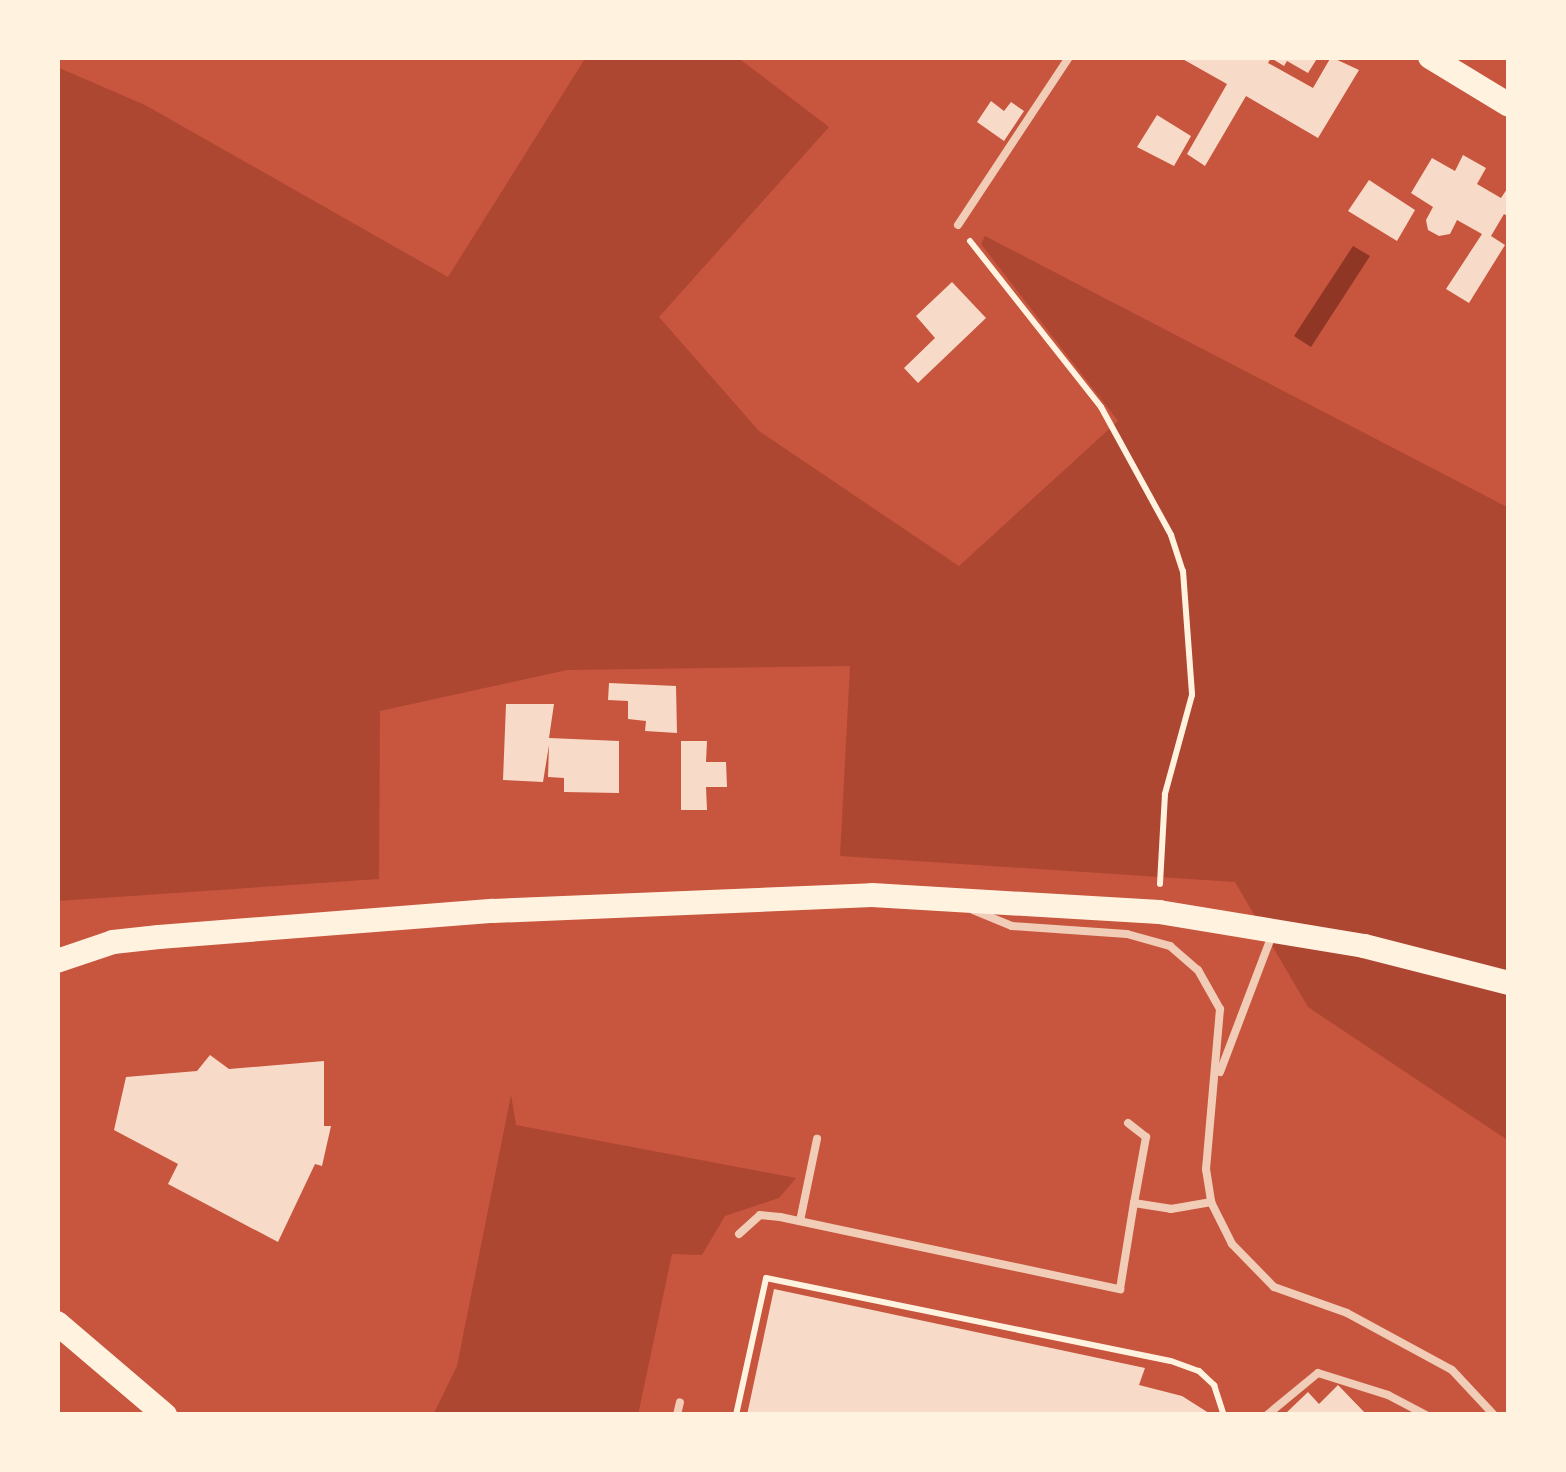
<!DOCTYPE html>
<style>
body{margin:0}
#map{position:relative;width:1566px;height:1472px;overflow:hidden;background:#c8553d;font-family:Raleway,sans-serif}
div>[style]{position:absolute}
.green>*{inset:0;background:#ae4732}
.water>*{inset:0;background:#8f3625}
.building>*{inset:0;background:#f7dbc8}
.path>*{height:6px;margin:-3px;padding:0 3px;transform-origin:3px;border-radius:3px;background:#fff3e0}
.service>*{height:8px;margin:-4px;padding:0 4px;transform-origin:4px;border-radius:4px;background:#f1ccb7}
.secondary>*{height:24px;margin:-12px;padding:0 12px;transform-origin:12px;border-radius:12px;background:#fff3e0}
span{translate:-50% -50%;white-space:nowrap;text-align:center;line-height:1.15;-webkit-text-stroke:12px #fff3e0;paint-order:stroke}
.frame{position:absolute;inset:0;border:60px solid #fff3e0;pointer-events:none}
</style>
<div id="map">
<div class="green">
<i style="clip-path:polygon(586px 57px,737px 57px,829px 127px,659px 317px,759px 431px,959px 566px,1118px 421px,981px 244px,985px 236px,1509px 508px,1509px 1141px,1308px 1007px,1235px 882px,840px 856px,850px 666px,567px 670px,380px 711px,379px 879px,57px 901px,57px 67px,145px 105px,448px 277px)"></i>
<i style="clip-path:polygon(511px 1095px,516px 1125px,796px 1178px,779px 1198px,725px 1216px,702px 1255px,672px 1254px,638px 1415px,433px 1415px,457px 1366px)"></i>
</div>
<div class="water">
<i style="clip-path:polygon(1353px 246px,1370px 256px,1311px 347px,1294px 336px)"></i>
</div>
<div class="building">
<i style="clip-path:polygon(1179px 57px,1318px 57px,1308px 73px,1287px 61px,1284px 66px,1271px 58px,1268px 63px,1313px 88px,1331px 57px,1359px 70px,1318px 138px,1246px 96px,1205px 166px,1187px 154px,1227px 84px)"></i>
<i style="clip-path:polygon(991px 101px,1004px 111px,1011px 102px,1024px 111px,1004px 141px,977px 122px)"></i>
<i style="clip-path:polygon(1157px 115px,1191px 136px,1174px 166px,1137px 147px)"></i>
<i style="clip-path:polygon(1463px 155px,1486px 168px,1477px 184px,1501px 198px,1509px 186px,1509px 217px,1504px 214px,1491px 236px,1505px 245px,1469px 303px,1446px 289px,1482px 234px,1457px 220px,1450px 234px,1439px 236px,1428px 230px,1426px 220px,1433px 207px,1411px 193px,1432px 158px,1455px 171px)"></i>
<i style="clip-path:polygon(1369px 180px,1415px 210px,1397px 241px,1348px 211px)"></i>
<i style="clip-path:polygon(952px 282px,986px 318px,918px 383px,904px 368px,935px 338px,916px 316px)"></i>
<i style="clip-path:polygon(609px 683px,676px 686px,677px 733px,645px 731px,646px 721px,628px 719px,628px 701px,608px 700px)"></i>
<i style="clip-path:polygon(506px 704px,554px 704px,549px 738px,619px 741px,619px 793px,564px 792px,564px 778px,548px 777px,549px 745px,543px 782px,503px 780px)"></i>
<i style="clip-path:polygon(681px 741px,707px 741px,706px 762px,726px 762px,727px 787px,706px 787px,707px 810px,681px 810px)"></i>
<i style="clip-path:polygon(210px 1055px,229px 1069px,324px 1061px,324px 1126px,331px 1126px,322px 1166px,315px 1164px,278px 1242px,168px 1184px,178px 1164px,114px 1130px,126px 1077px,197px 1071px)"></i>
<i style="clip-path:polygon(774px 1289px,1145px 1368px,1139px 1385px,1182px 1396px,1212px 1415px,747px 1415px)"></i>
<i style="clip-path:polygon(1338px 1385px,1367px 1415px,1284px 1415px,1308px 1392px,1319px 1404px)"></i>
</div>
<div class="path">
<i style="left:970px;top:241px;width:211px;rotate:51.7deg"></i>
<i style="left:1101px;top:407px;width:146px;rotate:61.3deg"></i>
<i style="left:1171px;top:535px;width:38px;rotate:72deg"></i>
<i style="left:1183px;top:571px;width:124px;rotate:85.8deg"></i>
<i style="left:1192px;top:695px;width:103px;rotate:105.3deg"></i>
<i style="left:1165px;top:794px;width:90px;rotate:93.2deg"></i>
<i style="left:736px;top:1415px;width:140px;rotate:-77.6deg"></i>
<i style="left:766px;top:1278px;width:413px;rotate:11.6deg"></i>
<i style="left:1171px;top:1361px;width:30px;rotate:20deg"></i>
<i style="left:1199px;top:1371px;width:21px;rotate:43deg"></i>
<i style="left:1214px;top:1385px;width:32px;rotate:72deg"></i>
</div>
<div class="service">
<i style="left:958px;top:225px;width:201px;rotate:-56.5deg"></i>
<i style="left:973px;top:910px;width:42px;rotate:22.3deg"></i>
<i style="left:1012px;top:926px;width:115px;rotate:4deg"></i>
<i style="left:1127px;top:934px;width:45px;rotate:15.6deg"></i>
<i style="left:1170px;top:946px;width:37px;rotate:41deg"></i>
<i style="left:1198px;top:970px;width:45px;rotate:60.6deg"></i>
<i style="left:1220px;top:1009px;width:161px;rotate:95deg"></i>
<i style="left:1206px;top:1169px;width:33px;rotate:81deg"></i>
<i style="left:1211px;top:1202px;width:47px;rotate:63.4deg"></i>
<i style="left:1232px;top:1244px;width:60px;rotate:45.7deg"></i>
<i style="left:1274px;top:1287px;width:77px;rotate:19.6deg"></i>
<i style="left:1347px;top:1313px;width:119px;rotate:28.5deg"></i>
<i style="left:1452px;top:1370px;width:62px;rotate:47deg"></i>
<i style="left:1220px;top:1072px;width:147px;rotate:-69.2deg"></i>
<i style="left:1128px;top:1123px;width:23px;rotate:38deg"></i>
<i style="left:1146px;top:1137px;width:67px;rotate:100.3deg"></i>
<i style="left:800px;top:1221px;width:84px;rotate:-78.3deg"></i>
<i style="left:739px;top:1234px;width:28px;rotate:-42deg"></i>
<i style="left:760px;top:1215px;width:20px;rotate:6deg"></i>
<i style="left:780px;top:1217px;width:348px;rotate:12deg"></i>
<i style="left:1120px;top:1289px;width:87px;rotate:-80.8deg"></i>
<i style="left:1134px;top:1203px;width:37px;rotate:9deg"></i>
<i style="left:1171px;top:1209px;width:41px;rotate:-9.9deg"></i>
<i style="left:677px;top:1415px;width:13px;rotate:-77deg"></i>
<i style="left:1267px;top:1415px;width:66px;rotate:-39.5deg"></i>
<i style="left:1318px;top:1373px;width:73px;rotate:17.4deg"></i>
<i style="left:1388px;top:1395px;width:43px;rotate:27.8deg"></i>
</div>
<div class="secondary">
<i style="left:1430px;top:57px;width:92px;rotate:31.3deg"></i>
<i style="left:57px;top:961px;width:59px;rotate:-18.7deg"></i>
<i style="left:113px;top:942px;width:46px;rotate:-6.2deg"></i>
<i style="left:159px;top:937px;width:335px;rotate:-4.5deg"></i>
<i style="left:493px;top:911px;width:379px;rotate:-2.4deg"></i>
<i style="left:872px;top:895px;width:288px;rotate:3.4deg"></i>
<i style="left:1159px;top:912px;width:208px;rotate:9.4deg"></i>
<i style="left:1364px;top:946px;width:150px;rotate:14.3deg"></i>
<i style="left:57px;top:1323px;width:142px;rotate:40.4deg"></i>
</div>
<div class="frame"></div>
</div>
